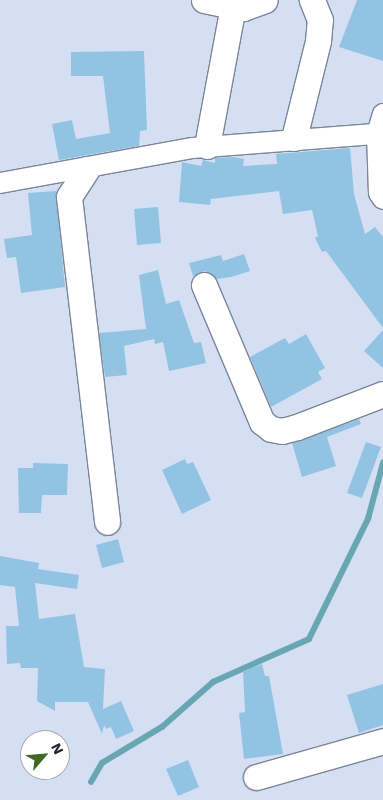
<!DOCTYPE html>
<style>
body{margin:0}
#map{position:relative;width:383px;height:800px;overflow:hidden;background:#d4dff3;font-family:"Work Sans",sans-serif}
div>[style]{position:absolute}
.stream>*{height:5.5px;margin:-2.75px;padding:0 2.75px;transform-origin:2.75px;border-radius:2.75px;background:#68a6b3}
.building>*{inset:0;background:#93c3e2}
.roads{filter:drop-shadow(1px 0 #7b8598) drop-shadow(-1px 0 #7b8598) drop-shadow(0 1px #7b8598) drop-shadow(0 -1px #7b8598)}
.minor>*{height:20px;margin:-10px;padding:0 10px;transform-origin:10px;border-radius:10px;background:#fff}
.tertiary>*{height:25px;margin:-12.5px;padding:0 12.5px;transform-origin:12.5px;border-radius:12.5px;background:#fff}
span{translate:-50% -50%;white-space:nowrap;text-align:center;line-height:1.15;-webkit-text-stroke:4px #fff;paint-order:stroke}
.north{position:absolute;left:20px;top:730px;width:50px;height:50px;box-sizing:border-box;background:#fff;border:1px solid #a6a8ab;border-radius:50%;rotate:63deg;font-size:14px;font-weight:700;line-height:20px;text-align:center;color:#21252c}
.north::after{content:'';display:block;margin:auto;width:18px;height:22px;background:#416822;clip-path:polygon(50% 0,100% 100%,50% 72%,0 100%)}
</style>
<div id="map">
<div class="stream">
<i style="left:91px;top:782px;width:22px;rotate:-60deg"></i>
<i style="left:102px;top:763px;width:70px;rotate:-31deg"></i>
<i style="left:162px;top:727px;width:68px;rotate:-41.4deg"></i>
<i style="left:213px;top:682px;width:105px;rotate:-24.1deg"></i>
<i style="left:309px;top:639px;width:134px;rotate:-63.8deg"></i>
<i style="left:368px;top:519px;width:58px;rotate:-75deg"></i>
</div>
<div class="building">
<i style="clip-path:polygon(357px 0,383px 0,383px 61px,339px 47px)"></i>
<i style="clip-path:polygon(144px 51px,147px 130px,140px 131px,139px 146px,59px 160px,52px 124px,72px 120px,76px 139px,110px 133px,103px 76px,71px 76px,71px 52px)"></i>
<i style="clip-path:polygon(350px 148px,354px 194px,365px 234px,375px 227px,383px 237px,383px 328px,326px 251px,322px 252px,315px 238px,318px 236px,312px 210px,283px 214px,279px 191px,211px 199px,210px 205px,179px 202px,182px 162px,201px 166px,203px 160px,215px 163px,215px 158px,234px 157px,244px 159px,243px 166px,277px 164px,276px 154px)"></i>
<i style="clip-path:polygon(56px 191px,65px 287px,21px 293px,16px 257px,7px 258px,4px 239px,32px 235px,28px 193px)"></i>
<i style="clip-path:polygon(158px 207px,161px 243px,137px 245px,134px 209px)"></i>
<i style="clip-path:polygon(244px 254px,250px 271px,231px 277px,217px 279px,205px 271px,193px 276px,189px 263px,221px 255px,223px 261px)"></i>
<i style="clip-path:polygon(158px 270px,166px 304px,179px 300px,194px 343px,201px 342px,206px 363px,169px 371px,163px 342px,155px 344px,154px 339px,124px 346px,127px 375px,105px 377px,99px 333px,146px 329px,139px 275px)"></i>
<i style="clip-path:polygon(383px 330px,383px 368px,364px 351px)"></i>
<i style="clip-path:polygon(306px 334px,325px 368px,318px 372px,322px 379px,271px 407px,250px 357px,285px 338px,289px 344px)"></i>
<i style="clip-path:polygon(359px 419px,361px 424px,327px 437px,336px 466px,302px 477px,292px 443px)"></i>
<i style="clip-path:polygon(366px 442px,381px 447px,362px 498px,347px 493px)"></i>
<i style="clip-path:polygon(185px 459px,187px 464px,193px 462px,211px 500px,182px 514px,162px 470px)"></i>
<i style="clip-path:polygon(33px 463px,68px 464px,67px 495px,42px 495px,41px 513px,19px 513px,18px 468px,33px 468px)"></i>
<i style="clip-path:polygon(118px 539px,124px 562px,102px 568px,96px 545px)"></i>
<i style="clip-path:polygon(0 556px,39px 563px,38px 569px,79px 575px,77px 589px,35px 583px,39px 619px,75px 614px,84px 667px,105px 669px,103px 709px,121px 701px,134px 731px,116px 739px,111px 727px,106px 729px,104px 725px,102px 734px,88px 702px,55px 702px,55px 711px,37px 701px,38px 668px,21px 668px,20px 663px,7px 664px,6px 626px,19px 626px,15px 587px,0 585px)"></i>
<i style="clip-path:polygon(262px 664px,265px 676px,269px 676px,283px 754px,244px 759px,239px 713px,245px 712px,243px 671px)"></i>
<i style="clip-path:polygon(383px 684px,383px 725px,359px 733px,347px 695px)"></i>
<i style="clip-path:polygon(188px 760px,199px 787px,178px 796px,166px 769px)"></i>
</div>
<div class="roads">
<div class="minor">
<i style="left:383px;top:114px;width:21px;rotate:107deg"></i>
<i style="left:377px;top:134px;width:59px;rotate:88.1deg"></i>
<i style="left:379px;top:193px;width:7px;rotate:56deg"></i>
<i style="left:0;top:183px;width:196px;rotate:-10.3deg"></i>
<i style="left:193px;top:148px;width:185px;rotate:-4.4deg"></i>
</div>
<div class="tertiary">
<i style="left:204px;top:0;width:40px;rotate:12deg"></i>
<i style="left:243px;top:8px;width:23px;rotate:-20deg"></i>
<i style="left:294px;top:138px;width:100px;rotate:-76.1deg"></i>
<i style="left:318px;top:41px;width:21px;rotate:-85deg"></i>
<i style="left:320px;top:20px;width:22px;rotate:-112deg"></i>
<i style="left:207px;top:146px;width:142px;rotate:-79.5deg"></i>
<i style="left:87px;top:169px;width:33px;rotate:123deg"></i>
<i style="left:69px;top:197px;width:327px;rotate:83.3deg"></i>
<i style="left:204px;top:285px;width:149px;rotate:67.1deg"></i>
<i style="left:262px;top:422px;width:11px;rotate:38deg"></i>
<i style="left:271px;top:429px;width:11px;rotate:10deg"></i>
<i style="left:282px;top:431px;width:16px;rotate:-15deg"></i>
<i style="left:297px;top:427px;width:92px;rotate:-21deg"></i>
<i style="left:256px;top:777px;width:132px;rotate:-15.8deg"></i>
</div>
</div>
<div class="north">N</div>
</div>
